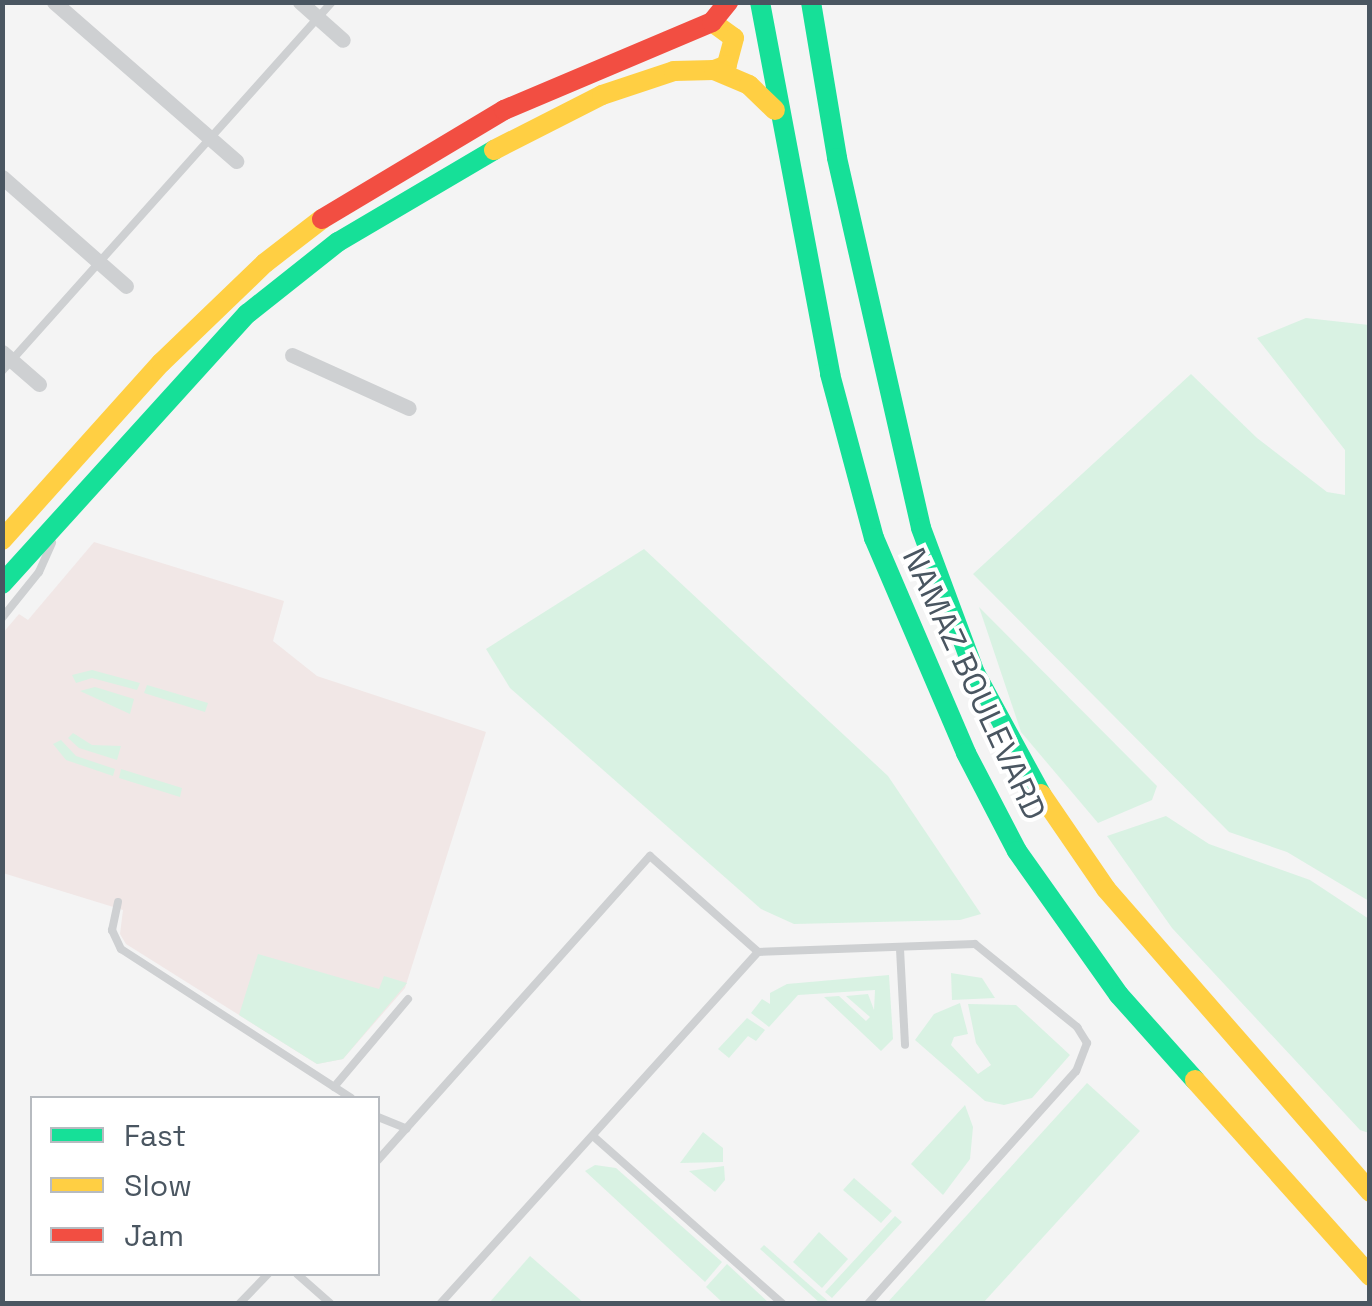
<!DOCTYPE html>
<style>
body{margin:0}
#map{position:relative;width:1372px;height:1306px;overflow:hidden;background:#f4f4f4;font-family:"Space Grotesk",sans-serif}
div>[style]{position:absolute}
.medical>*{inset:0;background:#f1e7e6}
.green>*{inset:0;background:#d9f2e3}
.lane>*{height:8px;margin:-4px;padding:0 4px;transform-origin:4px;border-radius:4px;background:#ced0d2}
.street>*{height:15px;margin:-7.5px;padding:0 7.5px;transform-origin:7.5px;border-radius:7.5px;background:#ced0d2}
.fast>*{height:20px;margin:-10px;padding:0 10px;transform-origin:10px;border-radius:10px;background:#16e098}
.slow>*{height:20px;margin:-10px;padding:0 10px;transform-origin:10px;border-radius:10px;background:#ffcf43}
.jam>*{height:20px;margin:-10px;padding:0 10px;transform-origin:10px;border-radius:10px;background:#f24e42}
span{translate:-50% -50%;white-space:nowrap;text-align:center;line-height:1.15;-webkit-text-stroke:8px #fff;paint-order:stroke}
.street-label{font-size:32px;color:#4a5661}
.frame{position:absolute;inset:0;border:5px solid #4a5661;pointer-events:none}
.legend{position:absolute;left:30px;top:1096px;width:350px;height:180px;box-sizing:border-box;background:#fff;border:2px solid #b7bbc0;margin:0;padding:12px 18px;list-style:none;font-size:30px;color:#4a5661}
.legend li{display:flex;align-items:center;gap:20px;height:50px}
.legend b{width:50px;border:2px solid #b7bbc0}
</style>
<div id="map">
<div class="medical">
<i style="clip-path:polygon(94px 542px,284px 601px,273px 641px,317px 676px,486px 732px,405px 988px,343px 1059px,317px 1064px,126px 944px,120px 934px,123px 910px,3px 873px,2px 634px,19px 614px,28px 620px)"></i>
</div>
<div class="green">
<i style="clip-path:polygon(1306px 318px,1369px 325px,1369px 901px,1287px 852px,1229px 832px,973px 574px,1191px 374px,1257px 438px,1327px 492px,1345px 495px,1345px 450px,1257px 338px)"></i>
<i style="clip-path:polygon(644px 549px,888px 776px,981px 914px,960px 920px,794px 924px,761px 909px,510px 688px,486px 649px)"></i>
<i style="clip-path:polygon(979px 607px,1157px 786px,1152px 800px,1098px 823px,1021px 732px)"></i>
<i style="clip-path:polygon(92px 670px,140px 683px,137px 690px,92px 678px,76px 683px,72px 675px)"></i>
<i style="clip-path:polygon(147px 685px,208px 703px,205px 712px,144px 693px)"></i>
<i style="clip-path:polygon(95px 687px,134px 699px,130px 714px,80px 691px)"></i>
<i style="clip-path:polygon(73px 733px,92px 745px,121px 746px,117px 760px,79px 748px,68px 738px)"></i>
<i style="clip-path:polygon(61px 740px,76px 756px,115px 769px,113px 776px,66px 760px,53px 744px)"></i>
<i style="clip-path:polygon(121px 769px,182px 788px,180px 797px,119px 778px)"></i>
<i style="clip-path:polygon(1166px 816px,1209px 844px,1310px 880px,1369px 919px,1369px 1133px,1360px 1130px,1172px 928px,1107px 836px)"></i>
<i style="clip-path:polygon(258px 954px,379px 989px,384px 976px,407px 983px,343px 1059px,317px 1064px,239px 1015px)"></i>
<i style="clip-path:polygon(951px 973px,982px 978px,995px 998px,952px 1000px)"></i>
<i style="clip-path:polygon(889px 975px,893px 1039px,881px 1051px,824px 997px,839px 996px,866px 1021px,870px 1017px,846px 996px,868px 994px,874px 1010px,875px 990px,798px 995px,769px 1027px,751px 1013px,762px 999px,770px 1004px,770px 993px,787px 984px)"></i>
<i style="clip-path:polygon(960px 1003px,968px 1034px,954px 1037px,951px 1045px,978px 1074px,991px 1065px,976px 1043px,968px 1004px,1016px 1005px,1070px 1055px,1032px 1098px,1004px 1105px,985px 1101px,915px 1040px,934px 1014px)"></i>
<i style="clip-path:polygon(747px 1018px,765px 1030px,756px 1041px,748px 1036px,729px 1058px,718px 1049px)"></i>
<i style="clip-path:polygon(1087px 1083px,1140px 1131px,983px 1303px,887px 1303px)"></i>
<i style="clip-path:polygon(965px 1105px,973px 1127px,970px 1159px,943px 1195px,911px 1164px)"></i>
<i style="clip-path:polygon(703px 1132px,723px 1148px,723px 1162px,680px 1163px)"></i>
<i style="clip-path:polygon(595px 1165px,616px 1168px,722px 1262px,705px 1282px,585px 1171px)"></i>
<i style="clip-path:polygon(724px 1166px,725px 1180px,715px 1192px,689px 1171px)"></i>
<i style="clip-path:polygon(854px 1178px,892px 1211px,881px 1223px,843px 1190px)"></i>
<i style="clip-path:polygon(895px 1216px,902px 1222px,832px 1298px,825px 1292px)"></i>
<i style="clip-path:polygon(819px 1232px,848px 1259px,822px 1288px,793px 1262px)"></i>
<i style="clip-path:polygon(764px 1245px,830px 1303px,820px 1303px,760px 1249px)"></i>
<i style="clip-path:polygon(530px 1256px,584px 1303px,489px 1303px)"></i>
<i style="clip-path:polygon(727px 1264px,769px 1303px,723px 1303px,706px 1287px)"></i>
</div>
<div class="lane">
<i style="left:2px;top:371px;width:495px;rotate:-48.2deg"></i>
<i style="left:2px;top:618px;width:59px;rotate:-51.2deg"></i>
<i style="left:39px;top:572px;width:32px;rotate:-66deg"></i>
<i style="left:118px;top:902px;width:29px;rotate:102deg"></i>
<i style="left:112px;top:930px;width:21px;rotate:65deg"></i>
<i style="left:121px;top:949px;width:274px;rotate:32.9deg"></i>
<i style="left:900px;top:949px;width:96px;rotate:87deg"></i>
<i style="left:758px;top:952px;width:217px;rotate:-2.1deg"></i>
<i style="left:975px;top:944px;width:132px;rotate:39.1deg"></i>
<i style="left:1077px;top:1027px;width:19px;rotate:58deg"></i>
<i style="left:1087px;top:1043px;width:30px;rotate:111deg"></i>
<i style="left:1076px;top:1071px;width:312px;rotate:131.8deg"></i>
<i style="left:334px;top:1087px;width:115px;rotate:-49.9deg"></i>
<i style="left:378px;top:1117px;width:31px;rotate:22deg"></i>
<i style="left:593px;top:1136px;width:254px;rotate:41.5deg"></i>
<i style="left:378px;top:1160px;width:408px;rotate:-48.2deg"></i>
<i style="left:650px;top:856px;width:144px;rotate:41.6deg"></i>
<i style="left:758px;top:952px;width:474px;rotate:132.1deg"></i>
<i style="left:297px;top:1274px;width:45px;rotate:41.4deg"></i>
<i style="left:239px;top:1304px;width:42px;rotate:-46deg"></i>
</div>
<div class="street">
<i style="left:54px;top:2px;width:242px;rotate:41.1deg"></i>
<i style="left:300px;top:2px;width:57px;rotate:41.5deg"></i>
<i style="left:2px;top:177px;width:165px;rotate:41.3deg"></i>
<i style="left:2px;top:352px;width:49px;rotate:40.9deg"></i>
<i style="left:292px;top:355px;width:128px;rotate:24.4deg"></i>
</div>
<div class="fast">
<i style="left:760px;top:2px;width:379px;rotate:79.3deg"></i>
<i style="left:830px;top:374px;width:170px;rotate:75deg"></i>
<i style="left:874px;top:538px;width:234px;rotate:66.8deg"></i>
<i style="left:966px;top:753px;width:110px;rotate:62.5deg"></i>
<i style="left:1017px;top:851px;width:176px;rotate:54.7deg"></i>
<i style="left:1119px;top:995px;width:114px;rotate:48.2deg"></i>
<i style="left:811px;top:2px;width:158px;rotate:80.5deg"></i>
<i style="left:837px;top:158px;width:379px;rotate:77.2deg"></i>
<i style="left:921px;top:528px;width:155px;rotate:69.6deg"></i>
<i style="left:975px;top:673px;width:138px;rotate:61.4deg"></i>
<i style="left:2px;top:584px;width:365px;rotate:-47.8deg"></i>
<i style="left:247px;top:314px;width:116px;rotate:-38.4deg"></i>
<i style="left:338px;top:242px;width:181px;rotate:-30.5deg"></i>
</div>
<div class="slow">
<i style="left:712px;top:22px;width:27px;rotate:36deg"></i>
<i style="left:734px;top:38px;width:28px;rotate:105deg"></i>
<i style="left:727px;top:65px;width:14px;rotate:159deg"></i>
<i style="left:494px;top:150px;width:121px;rotate:-27deg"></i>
<i style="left:602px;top:95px;width:76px;rotate:-18.4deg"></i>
<i style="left:674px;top:71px;width:40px;rotate:-1.4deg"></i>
<i style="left:714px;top:70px;width:38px;rotate:23deg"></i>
<i style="left:749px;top:85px;width:36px;rotate:44deg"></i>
<i style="left:2px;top:540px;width:238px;rotate:-48.1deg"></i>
<i style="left:161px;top:363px;width:144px;rotate:-43.9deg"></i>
<i style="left:265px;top:263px;width:72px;rotate:-37.7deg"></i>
<i style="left:1041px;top:794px;width:115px;rotate:55.6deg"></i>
<i style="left:1106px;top:889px;width:402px;rotate:48.9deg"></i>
<i style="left:1195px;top:1080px;width:263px;rotate:48.2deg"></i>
</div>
<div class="jam">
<i style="left:322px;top:219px;width:212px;rotate:-30.9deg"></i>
<i style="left:504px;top:110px;width:226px;rotate:-22.9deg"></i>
<i style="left:712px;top:22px;width:26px;rotate:-51deg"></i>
</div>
<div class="street-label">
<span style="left:974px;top:684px;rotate:65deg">NAMAZ BOULEVARD</span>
</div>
<div class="frame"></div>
<ul class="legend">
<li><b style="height:12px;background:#16e098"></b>Fast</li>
<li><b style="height:12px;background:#ffcf43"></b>Slow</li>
<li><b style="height:12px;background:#f24e42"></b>Jam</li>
</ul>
</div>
